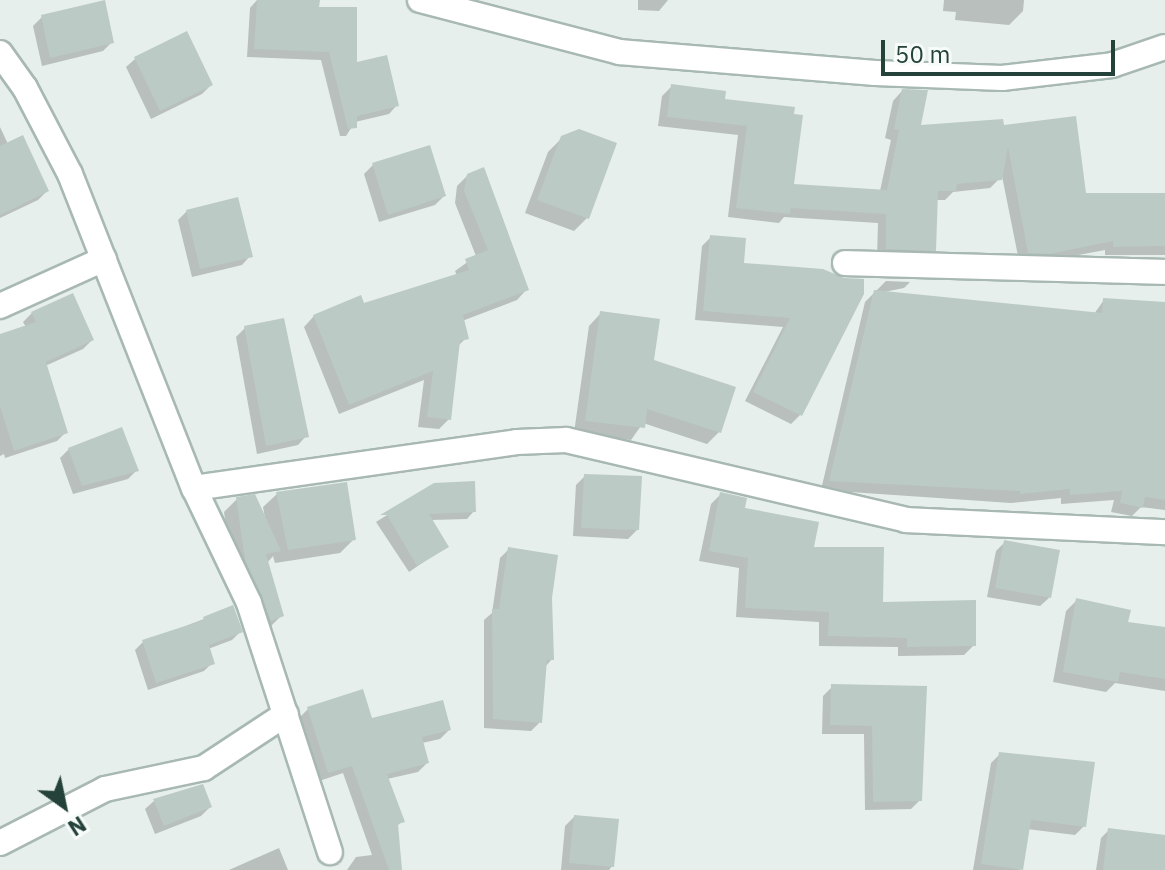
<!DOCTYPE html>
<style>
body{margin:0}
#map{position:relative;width:1165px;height:870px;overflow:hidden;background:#e6efeb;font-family:"IBM Plex Sans",sans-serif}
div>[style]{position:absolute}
.shadow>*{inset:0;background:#0003}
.building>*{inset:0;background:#bbcac4}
.roads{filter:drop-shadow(2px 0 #a8b8b2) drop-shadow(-2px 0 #a8b8b2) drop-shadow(0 2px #a8b8b2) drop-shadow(0 -2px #a8b8b2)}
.minor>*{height:24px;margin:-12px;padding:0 12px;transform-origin:12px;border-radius:12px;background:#fff}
span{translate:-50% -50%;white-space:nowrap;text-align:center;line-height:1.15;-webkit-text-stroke:7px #f7fbf9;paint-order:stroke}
.north{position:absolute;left:24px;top:766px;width:80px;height:80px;-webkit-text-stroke:6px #f7fbf9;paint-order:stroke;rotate:147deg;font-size:22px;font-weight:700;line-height:32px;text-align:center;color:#24423a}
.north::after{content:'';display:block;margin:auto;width:28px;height:36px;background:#24423a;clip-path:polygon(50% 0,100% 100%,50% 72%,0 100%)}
.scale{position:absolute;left:881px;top:40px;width:234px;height:36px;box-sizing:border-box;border:4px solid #24423a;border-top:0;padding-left:10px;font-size:24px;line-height:28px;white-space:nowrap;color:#24423a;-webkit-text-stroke:6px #f7fbf9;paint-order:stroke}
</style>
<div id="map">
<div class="shadow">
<i style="clip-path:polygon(257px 0,282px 0,317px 9px,355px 65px,397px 105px,389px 114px,355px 122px,346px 136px,340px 136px,321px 60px,247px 57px,250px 8px)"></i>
<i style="clip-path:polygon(638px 0,668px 0,659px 11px,638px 10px)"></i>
<i style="clip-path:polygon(944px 0,1024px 0,1023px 11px,1009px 25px,955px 20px,956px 12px,943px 11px)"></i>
<i style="clip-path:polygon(42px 17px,112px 42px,103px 51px,42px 66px,33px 26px)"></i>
<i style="clip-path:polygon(135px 59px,211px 85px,202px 94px,151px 119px,126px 67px)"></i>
<i style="clip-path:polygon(672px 86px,723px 100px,793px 109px,792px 186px,880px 191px,891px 140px,885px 138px,893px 101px,902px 91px,919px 127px,1002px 127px,1084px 195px,1165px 195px,1165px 255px,1105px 255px,1105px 250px,1041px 262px,1019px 261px,1002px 176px,990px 188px,953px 192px,945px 200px,935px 200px,934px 250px,924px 259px,877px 258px,878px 223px,784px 217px,779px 223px,728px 217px,738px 135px,658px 126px,662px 96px)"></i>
<i style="clip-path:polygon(0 127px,8px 144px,47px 191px,38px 200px,0 218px)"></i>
<i style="clip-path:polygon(562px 138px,587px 218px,574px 231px,525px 213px,548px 152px)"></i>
<i style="clip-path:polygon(373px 165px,444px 196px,435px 205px,379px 222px,364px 174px)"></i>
<i style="clip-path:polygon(468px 175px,527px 289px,517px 300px,462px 321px,466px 338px,457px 347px,449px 419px,439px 429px,418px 427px,424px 380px,339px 414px,304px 327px,314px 316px,363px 305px,457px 276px,455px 271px,476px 256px,455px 203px,457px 186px)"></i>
<i style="clip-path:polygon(187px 211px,250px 256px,242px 265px,192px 277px,178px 220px)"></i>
<i style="clip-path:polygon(711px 237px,742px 265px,862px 294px,800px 415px,791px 424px,745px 401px,783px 327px,695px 320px,702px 246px)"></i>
<i style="clip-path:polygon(886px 281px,910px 282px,904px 288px,884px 292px,1094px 314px,1104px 300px,1165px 304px,1165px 510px,1141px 507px,1132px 516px,1111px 512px,1114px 500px,1061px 504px,1061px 498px,1011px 503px,821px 490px,865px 302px)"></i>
<i style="clip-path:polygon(32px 313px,92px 340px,83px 349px,45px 366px,66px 432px,57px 441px,5px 458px,4px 454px,0 456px,0 336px,26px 327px,23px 322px)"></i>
<i style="clip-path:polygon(601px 313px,719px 432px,707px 444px,643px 423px,631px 440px,574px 433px,589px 326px)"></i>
<i style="clip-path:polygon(245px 328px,306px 436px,298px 445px,257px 454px,236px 337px)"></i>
<i style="clip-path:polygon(69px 449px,137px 470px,128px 479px,73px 494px,60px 458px)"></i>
<i style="clip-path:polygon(585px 476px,637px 530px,628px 539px,573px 536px,576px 485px)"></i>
<i style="clip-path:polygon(435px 485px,474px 511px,467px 519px,431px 520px,446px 547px,409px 572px,376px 522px)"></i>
<i style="clip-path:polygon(277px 494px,354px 539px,340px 553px,275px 563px,273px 556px,267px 563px,282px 615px,269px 628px,233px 573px,224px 512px,237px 499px,265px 518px,263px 507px)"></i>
<i style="clip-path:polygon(721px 494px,881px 604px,974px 645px,964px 655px,898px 656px,898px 647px,819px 646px,819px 622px,736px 617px,739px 568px,699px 561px,711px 504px)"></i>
<i style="clip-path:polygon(1005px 542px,1049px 598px,1040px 606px,987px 597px,996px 551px)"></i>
<i style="clip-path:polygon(509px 549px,550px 598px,552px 659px,545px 667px,540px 722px,531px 731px,484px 728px,484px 620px,492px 613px,500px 558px)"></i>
<i style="clip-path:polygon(1077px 600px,1126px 624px,1165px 629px,1165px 691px,1115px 683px,1106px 692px,1053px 682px,1066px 611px)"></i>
<i style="clip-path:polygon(204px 619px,240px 632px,232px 640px,208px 649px,212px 663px,204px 671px,148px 690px,135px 650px,143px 642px)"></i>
<i style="clip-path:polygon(832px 687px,925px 688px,920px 800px,911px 809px,865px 810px,864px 734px,822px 734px,823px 696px)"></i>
<i style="clip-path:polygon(308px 709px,449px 730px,440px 739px,422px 743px,427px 763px,418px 772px,387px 779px,402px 821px,396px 827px,400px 870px,347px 870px,356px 857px,372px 855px,343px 773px,319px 781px,299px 718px)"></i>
<i style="clip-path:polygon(1000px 754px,1084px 826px,1075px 835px,1027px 829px,1020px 870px,973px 870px,991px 763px)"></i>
<i style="clip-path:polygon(154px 801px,210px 807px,201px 816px,155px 834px,145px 809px)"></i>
<i style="clip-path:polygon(574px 817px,612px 866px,609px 870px,561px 870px,565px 826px)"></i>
<i style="clip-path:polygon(1109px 830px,1165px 837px,1165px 870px,1096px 870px,1101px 838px)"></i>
<i style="clip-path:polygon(279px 848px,288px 870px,229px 870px)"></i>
</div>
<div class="building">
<i style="clip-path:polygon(105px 0,114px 43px,50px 58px,41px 15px)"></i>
<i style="clip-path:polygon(257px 0,320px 0,319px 7px,357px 7px,357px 62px,387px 55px,399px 106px,357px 116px,357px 128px,348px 129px,329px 52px,254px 49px)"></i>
<i style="clip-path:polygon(187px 31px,213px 85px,160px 111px,134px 57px)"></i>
<i style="clip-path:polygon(671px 84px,726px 91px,725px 99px,795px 107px,794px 114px,803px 115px,794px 184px,887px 190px,899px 130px,894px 129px,902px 89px,928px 90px,921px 125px,1003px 119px,1004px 125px,1076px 116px,1086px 193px,1165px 193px,1165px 246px,1113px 247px,1113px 241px,1049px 254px,1028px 253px,1008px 147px,1002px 180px,957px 184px,956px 191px,938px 191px,936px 251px,886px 249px,886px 214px,791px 208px,790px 214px,736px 208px,747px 126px,667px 117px)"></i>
<i style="clip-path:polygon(579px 129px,617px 143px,589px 219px,537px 200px,561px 136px)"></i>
<i style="clip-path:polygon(23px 135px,49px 191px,0 215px,0 146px)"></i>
<i style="clip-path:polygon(430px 145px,446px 196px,388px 215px,372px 163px)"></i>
<i style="clip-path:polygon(484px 167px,529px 290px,463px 315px,469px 339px,460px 341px,451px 420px,427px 417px,433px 371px,349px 405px,313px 315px,361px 295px,364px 303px,469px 270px,465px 259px,488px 250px,464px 191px,467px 174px)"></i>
<i style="clip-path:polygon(238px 197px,253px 257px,200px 269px,186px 210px)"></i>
<i style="clip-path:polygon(710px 235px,746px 238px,744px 263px,823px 269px,844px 278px,864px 279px,864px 294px,802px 416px,753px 392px,790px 318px,703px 311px)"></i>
<i style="clip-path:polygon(874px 290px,1102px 313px,1103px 298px,1165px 302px,1165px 500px,1145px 497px,1143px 508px,1120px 503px,1122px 491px,1070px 495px,1070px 489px,1020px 494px,1020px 491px,829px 481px)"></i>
<i style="clip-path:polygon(73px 293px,94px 340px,46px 362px,68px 433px,14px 451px,0 406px,0 334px,36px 322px,31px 312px)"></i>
<i style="clip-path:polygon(600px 311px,660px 319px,654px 360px,736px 387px,721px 433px,647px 409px,645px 428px,585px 421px)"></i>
<i style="clip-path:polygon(284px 318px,309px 437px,266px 446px,244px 326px)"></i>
<i style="clip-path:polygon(122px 427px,139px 471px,82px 486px,68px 448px)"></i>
<i style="clip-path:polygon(584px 474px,642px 476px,639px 530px,581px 528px)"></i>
<i style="clip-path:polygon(475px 481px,476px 512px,429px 514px,449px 547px,417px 566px,387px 515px,380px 515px,434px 483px)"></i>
<i style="clip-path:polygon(347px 482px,356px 540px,288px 550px,276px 492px)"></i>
<i style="clip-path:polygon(720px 492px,747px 498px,745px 508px,819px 522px,814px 547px,884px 547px,883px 602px,976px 600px,976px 646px,907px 647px,907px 638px,828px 636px,829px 612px,745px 608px,748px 558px,709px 551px)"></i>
<i style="clip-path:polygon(255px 494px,281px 551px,266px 554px,284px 616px,271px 621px,245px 560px,236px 497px)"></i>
<i style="clip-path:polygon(1004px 540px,1060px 550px,1051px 598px,995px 588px)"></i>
<i style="clip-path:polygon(508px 547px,558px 555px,552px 598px,554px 660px,547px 660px,542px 723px,493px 719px,492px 609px,499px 609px)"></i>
<i style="clip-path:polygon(1076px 598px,1131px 610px,1128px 622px,1165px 627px,1165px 679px,1120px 672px,1118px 682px,1063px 672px)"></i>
<i style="clip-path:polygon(233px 605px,243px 632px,209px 645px,215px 664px,156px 683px,142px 640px,204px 620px,203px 617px)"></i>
<i style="clip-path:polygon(831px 684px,927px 686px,922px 801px,873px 802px,872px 726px,830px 725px)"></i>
<i style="clip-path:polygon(363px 689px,372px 718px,443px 700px,451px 730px,422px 737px,429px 763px,387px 774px,405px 822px,398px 824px,402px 870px,389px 870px,352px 766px,328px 773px,307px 707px)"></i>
<i style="clip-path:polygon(999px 752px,1095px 762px,1086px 827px,1031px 820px,1023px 870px,981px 864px)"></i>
<i style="clip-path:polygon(203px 784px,212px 807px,164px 826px,153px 799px)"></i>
<i style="clip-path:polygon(574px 815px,619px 819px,614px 867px,569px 863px)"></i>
<i style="clip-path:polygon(1108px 828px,1165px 835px,1165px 870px,1103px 870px)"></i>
</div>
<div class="roads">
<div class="minor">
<i style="left:420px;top:0;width:206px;rotate:14.6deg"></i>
<i style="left:619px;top:52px;width:257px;rotate:4.7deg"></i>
<i style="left:875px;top:73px;width:127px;rotate:2.3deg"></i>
<i style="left:1002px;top:78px;width:111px;rotate:-6.7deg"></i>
<i style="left:1112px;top:65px;width:56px;rotate:-18.8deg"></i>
<i style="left:0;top:53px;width:43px;rotate:54.5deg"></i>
<i style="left:25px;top:88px;width:97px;rotate:62.4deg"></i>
<i style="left:70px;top:174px;width:338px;rotate:68.5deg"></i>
<i style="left:194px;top:488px;width:127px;rotate:64.4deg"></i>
<i style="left:249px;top:603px;width:262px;rotate:72deg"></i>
<i style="left:845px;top:263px;width:320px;rotate:1.6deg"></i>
<i style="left:0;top:306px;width:114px;rotate:-24.3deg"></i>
<i style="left:194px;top:488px;width:326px;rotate:-8.1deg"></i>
<i style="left:517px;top:442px;width:49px;rotate:-2.3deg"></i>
<i style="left:566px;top:440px;width:349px;rotate:13.2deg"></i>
<i style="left:906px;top:520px;width:259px;rotate:2.7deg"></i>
<i style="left:0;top:843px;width:118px;rotate:-27.2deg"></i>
<i style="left:105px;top:789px;width:101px;rotate:-12deg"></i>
<i style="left:204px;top:768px;width:98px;rotate:-33.4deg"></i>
</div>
</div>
<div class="north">N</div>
<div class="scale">50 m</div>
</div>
